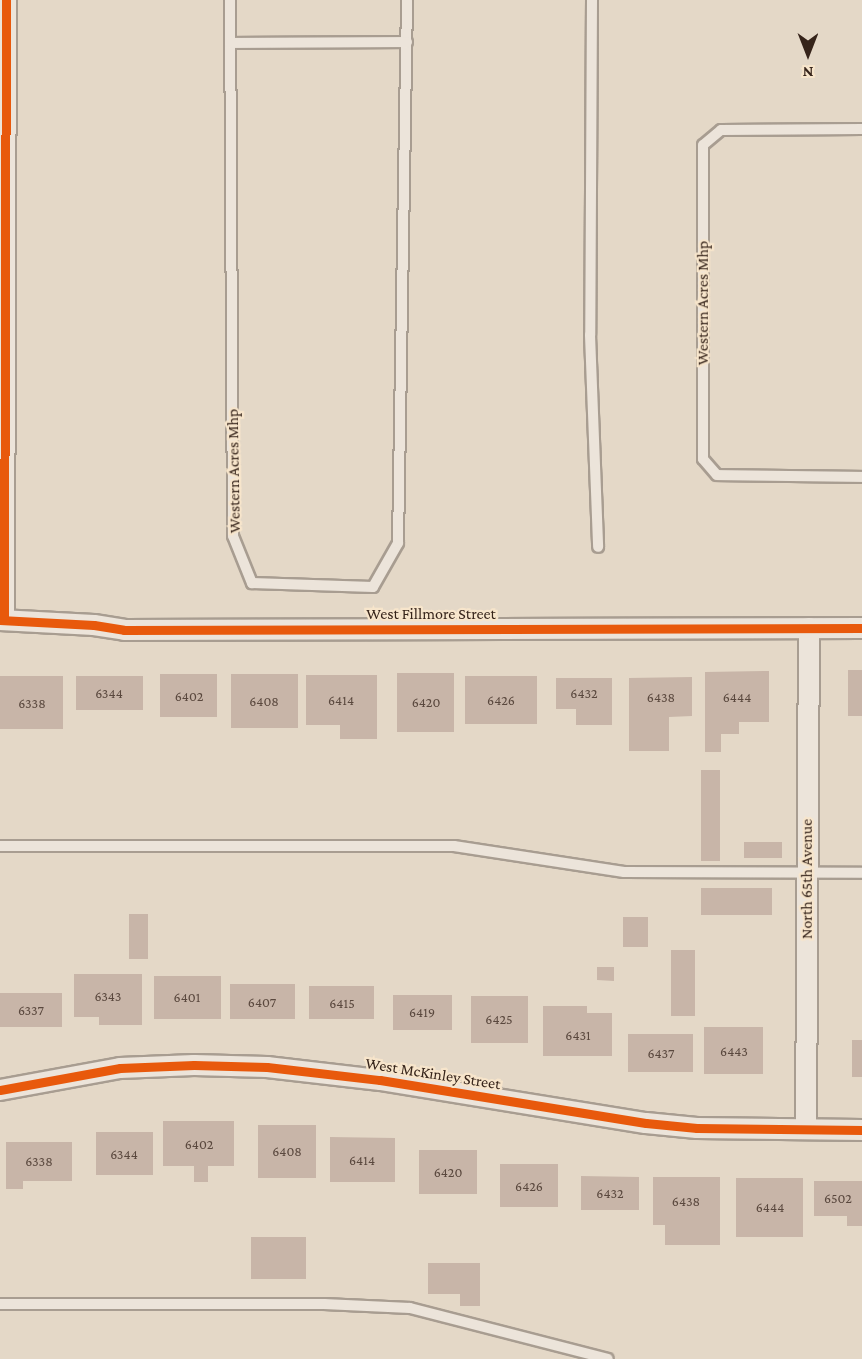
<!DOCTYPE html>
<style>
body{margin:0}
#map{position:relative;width:862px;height:1359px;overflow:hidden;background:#e4d8c7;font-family:"Crimson Pro",serif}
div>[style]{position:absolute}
.building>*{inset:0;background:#c8b5a8}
.roads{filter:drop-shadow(2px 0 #a89d91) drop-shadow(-2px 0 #a89d91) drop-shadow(0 2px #a89d91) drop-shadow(0 -2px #a89d91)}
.lane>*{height:10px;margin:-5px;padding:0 5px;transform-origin:5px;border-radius:5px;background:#ece4da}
.street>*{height:20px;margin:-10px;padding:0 10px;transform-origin:10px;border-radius:10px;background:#ece4da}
.cycleway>*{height:9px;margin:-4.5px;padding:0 4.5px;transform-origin:4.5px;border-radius:4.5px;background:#e8590c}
span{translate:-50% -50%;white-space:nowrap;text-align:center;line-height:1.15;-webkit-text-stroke:4.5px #f7e5cb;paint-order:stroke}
.number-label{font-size:14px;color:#5a483e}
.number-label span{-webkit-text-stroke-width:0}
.street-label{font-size:16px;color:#36241a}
.north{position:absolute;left:778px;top:24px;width:60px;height:60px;-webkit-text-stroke:4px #f7e5cb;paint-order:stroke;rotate:180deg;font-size:16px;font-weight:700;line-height:24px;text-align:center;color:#36241a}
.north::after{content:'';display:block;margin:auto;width:21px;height:27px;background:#36241a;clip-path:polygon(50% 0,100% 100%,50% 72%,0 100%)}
</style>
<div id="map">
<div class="building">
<i style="clip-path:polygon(848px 670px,862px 670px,862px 716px,848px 716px)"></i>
<i style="clip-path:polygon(769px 671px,769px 722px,739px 722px,739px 734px,721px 734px,721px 752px,705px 752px,705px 672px)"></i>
<i style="clip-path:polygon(397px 673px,454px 673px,454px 732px,397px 732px)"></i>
<i style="clip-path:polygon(160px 674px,217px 674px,217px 717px,160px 717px)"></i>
<i style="clip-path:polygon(231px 674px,298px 674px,298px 728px,231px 728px)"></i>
<i style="clip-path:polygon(306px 675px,377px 675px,377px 739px,340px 739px,340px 725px,306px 725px)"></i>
<i style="clip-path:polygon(0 676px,63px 676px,63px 729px,0 729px)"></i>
<i style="clip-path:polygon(76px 676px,143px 676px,143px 710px,76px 710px)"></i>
<i style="clip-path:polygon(465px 676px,537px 676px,537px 724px,465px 724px)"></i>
<i style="clip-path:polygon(692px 677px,692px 716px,669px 717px,669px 751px,629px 751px,629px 678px)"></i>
<i style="clip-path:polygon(556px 678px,612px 678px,612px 725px,576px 725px,576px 709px,556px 709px)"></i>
<i style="clip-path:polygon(701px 770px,720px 770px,720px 861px,701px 861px)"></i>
<i style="clip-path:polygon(744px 842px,782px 842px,782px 858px,744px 858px)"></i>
<i style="clip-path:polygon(701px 888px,772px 888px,772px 915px,701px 915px)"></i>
<i style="clip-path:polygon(129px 914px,148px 914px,148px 959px,129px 959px)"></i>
<i style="clip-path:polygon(623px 917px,648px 917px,648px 947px,623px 947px)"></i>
<i style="clip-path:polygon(671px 950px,695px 950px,695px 1016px,671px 1016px)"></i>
<i style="clip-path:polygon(597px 967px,614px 967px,614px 981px,597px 980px)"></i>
<i style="clip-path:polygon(74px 974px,142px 974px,142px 1025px,99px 1025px,99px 1017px,74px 1017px)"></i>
<i style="clip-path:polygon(154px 976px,221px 976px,221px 1019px,154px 1019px)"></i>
<i style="clip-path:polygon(230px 984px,295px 984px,295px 1019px,230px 1019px)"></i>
<i style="clip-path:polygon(309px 986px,374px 986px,374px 1019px,309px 1019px)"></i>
<i style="clip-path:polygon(0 993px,62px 993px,62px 1027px,0 1027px)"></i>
<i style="clip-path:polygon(393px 995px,452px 995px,452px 1030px,393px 1030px)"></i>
<i style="clip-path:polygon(471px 996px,528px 996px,528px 1043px,471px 1043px)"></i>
<i style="clip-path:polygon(543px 1006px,587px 1006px,587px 1013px,612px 1013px,612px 1056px,543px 1056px)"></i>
<i style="clip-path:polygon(704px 1027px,763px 1027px,763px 1074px,704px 1074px)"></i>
<i style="clip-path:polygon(628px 1034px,693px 1034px,693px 1072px,628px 1072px)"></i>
<i style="clip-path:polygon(852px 1040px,862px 1040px,862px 1077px,852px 1077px)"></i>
<i style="clip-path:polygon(163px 1121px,234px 1121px,234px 1166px,208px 1166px,208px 1182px,194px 1182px,194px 1166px,163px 1166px)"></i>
<i style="clip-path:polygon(258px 1125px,316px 1125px,316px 1178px,258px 1178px)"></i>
<i style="clip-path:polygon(96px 1132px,153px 1132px,153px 1175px,96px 1175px)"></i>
<i style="clip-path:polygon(330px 1137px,395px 1138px,395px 1182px,330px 1182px)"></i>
<i style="clip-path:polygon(6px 1142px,72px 1142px,72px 1181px,23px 1181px,23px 1189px,6px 1189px)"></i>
<i style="clip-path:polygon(419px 1150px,477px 1150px,477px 1194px,419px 1194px)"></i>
<i style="clip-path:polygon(500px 1164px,558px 1164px,558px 1207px,500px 1207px)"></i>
<i style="clip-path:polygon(581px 1176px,639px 1177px,639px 1210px,581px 1210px)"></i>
<i style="clip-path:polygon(653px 1177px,720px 1177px,720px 1245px,665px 1245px,665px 1225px,653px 1225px)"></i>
<i style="clip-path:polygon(736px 1178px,803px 1178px,803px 1237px,736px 1237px)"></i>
<i style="clip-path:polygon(814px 1181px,862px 1181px,862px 1226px,847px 1226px,847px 1216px,814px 1216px)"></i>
<i style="clip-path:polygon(251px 1237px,306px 1237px,306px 1279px,251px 1279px)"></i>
<i style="clip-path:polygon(428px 1263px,480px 1263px,480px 1306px,460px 1306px,460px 1294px,428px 1294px)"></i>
</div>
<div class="roads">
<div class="lane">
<i style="left:230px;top:0;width:536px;rotate:89.68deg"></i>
<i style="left:233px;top:536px;width:51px;rotate:68deg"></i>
<i style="left:252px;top:583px;width:121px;rotate:1.9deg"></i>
<i style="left:373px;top:587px;width:51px;rotate:-60.4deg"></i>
<i style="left:398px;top:543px;width:543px;rotate:-89.05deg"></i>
<i style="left:592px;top:0;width:335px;rotate:90.3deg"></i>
<i style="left:590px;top:335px;width:212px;rotate:87.8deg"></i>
<i style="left:230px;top:43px;width:177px;rotate:-0.3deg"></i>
<i style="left:862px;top:129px;width:141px;rotate:179.6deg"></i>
<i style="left:721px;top:130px;width:23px;rotate:140deg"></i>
<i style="left:703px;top:145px;width:314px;rotate:90deg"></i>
<i style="left:703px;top:459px;width:21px;rotate:49deg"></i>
<i style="left:717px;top:475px;width:145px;rotate:0.8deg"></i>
<i style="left:0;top:846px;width:454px"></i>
<i style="left:454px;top:846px;width:172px;rotate:8.7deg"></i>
<i style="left:624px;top:872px;width:238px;rotate:0.2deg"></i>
<i style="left:0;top:1304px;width:324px"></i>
<i style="left:324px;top:1304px;width:86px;rotate:2.7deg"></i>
<i style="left:410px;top:1308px;width:204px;rotate:14.4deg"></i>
</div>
<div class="street">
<i style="left:0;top:620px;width:94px;rotate:3deg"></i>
<i style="left:94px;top:625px;width:30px;rotate:9deg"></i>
<i style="left:124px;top:630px;width:738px;rotate:-0.16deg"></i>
<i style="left:4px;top:620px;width:620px;rotate:-89.82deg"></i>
<i style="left:0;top:1090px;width:122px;rotate:-10.4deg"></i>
<i style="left:120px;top:1068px;width:74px;rotate:-2.3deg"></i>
<i style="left:194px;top:1065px;width:73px;rotate:1.6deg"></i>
<i style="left:267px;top:1067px;width:114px;rotate:6.6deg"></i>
<i style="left:380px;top:1080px;width:269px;rotate:9.2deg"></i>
<i style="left:646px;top:1123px;width:51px;rotate:5.6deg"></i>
<i style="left:697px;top:1128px;width:165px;rotate:0.7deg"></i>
<i style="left:806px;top:1129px;width:501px;rotate:-89.66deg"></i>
</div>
</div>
<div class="cycleway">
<i style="left:0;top:620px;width:94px;rotate:3deg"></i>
<i style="left:94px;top:625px;width:30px;rotate:9deg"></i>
<i style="left:124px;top:630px;width:738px;rotate:-0.16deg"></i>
<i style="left:4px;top:620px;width:620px;rotate:-89.82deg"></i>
<i style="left:0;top:1090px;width:122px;rotate:-10.4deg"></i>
<i style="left:120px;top:1068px;width:74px;rotate:-2.3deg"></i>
<i style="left:194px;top:1065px;width:73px;rotate:1.6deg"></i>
<i style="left:267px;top:1067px;width:114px;rotate:6.6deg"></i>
<i style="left:380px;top:1080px;width:269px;rotate:9.2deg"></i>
<i style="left:646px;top:1123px;width:51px;rotate:5.6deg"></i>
<i style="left:697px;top:1128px;width:165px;rotate:0.7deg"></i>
</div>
<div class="number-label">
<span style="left:109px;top:693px">6344</span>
<span style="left:584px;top:693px">6432</span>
<span style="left:189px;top:696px">6402</span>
<span style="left:661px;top:697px">6438</span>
<span style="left:737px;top:697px">6444</span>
<span style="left:341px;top:700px">6414</span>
<span style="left:501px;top:700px">6426</span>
<span style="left:264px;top:701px">6408</span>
<span style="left:426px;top:702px">6420</span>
<span style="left:32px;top:703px">6338</span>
<span style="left:108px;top:996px">6343</span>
<span style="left:187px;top:997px">6401</span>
<span style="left:262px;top:1002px">6407</span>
<span style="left:342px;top:1003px">6415</span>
<span style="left:31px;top:1010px">6337</span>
<span style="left:422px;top:1012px">6419</span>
<span style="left:499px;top:1019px">6425</span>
<span style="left:578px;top:1035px">6431</span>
<span style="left:734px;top:1051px">6443</span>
<span style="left:661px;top:1053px">6437</span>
<span style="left:199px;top:1144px">6402</span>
<span style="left:287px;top:1151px">6408</span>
<span style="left:124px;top:1154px">6344</span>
<span style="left:362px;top:1160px">6414</span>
<span style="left:39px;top:1161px">6338</span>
<span style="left:448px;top:1172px">6420</span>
<span style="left:529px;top:1186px">6426</span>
<span style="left:610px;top:1193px">6432</span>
<span style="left:838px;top:1198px">6502</span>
<span style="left:686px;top:1201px">6438</span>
<span style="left:770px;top:1207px">6444</span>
</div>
<div class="street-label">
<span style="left:703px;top:303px;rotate:-90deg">Western Acres Mhp</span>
<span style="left:234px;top:471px;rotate:-91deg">Western Acres Mhp</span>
<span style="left:431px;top:614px">West Fillmore Street</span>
<span style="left:807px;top:879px;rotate:-90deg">North 65th Avenue</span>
<span style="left:433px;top:1074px;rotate:9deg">West McKinley Street</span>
</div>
<div class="north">N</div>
</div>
